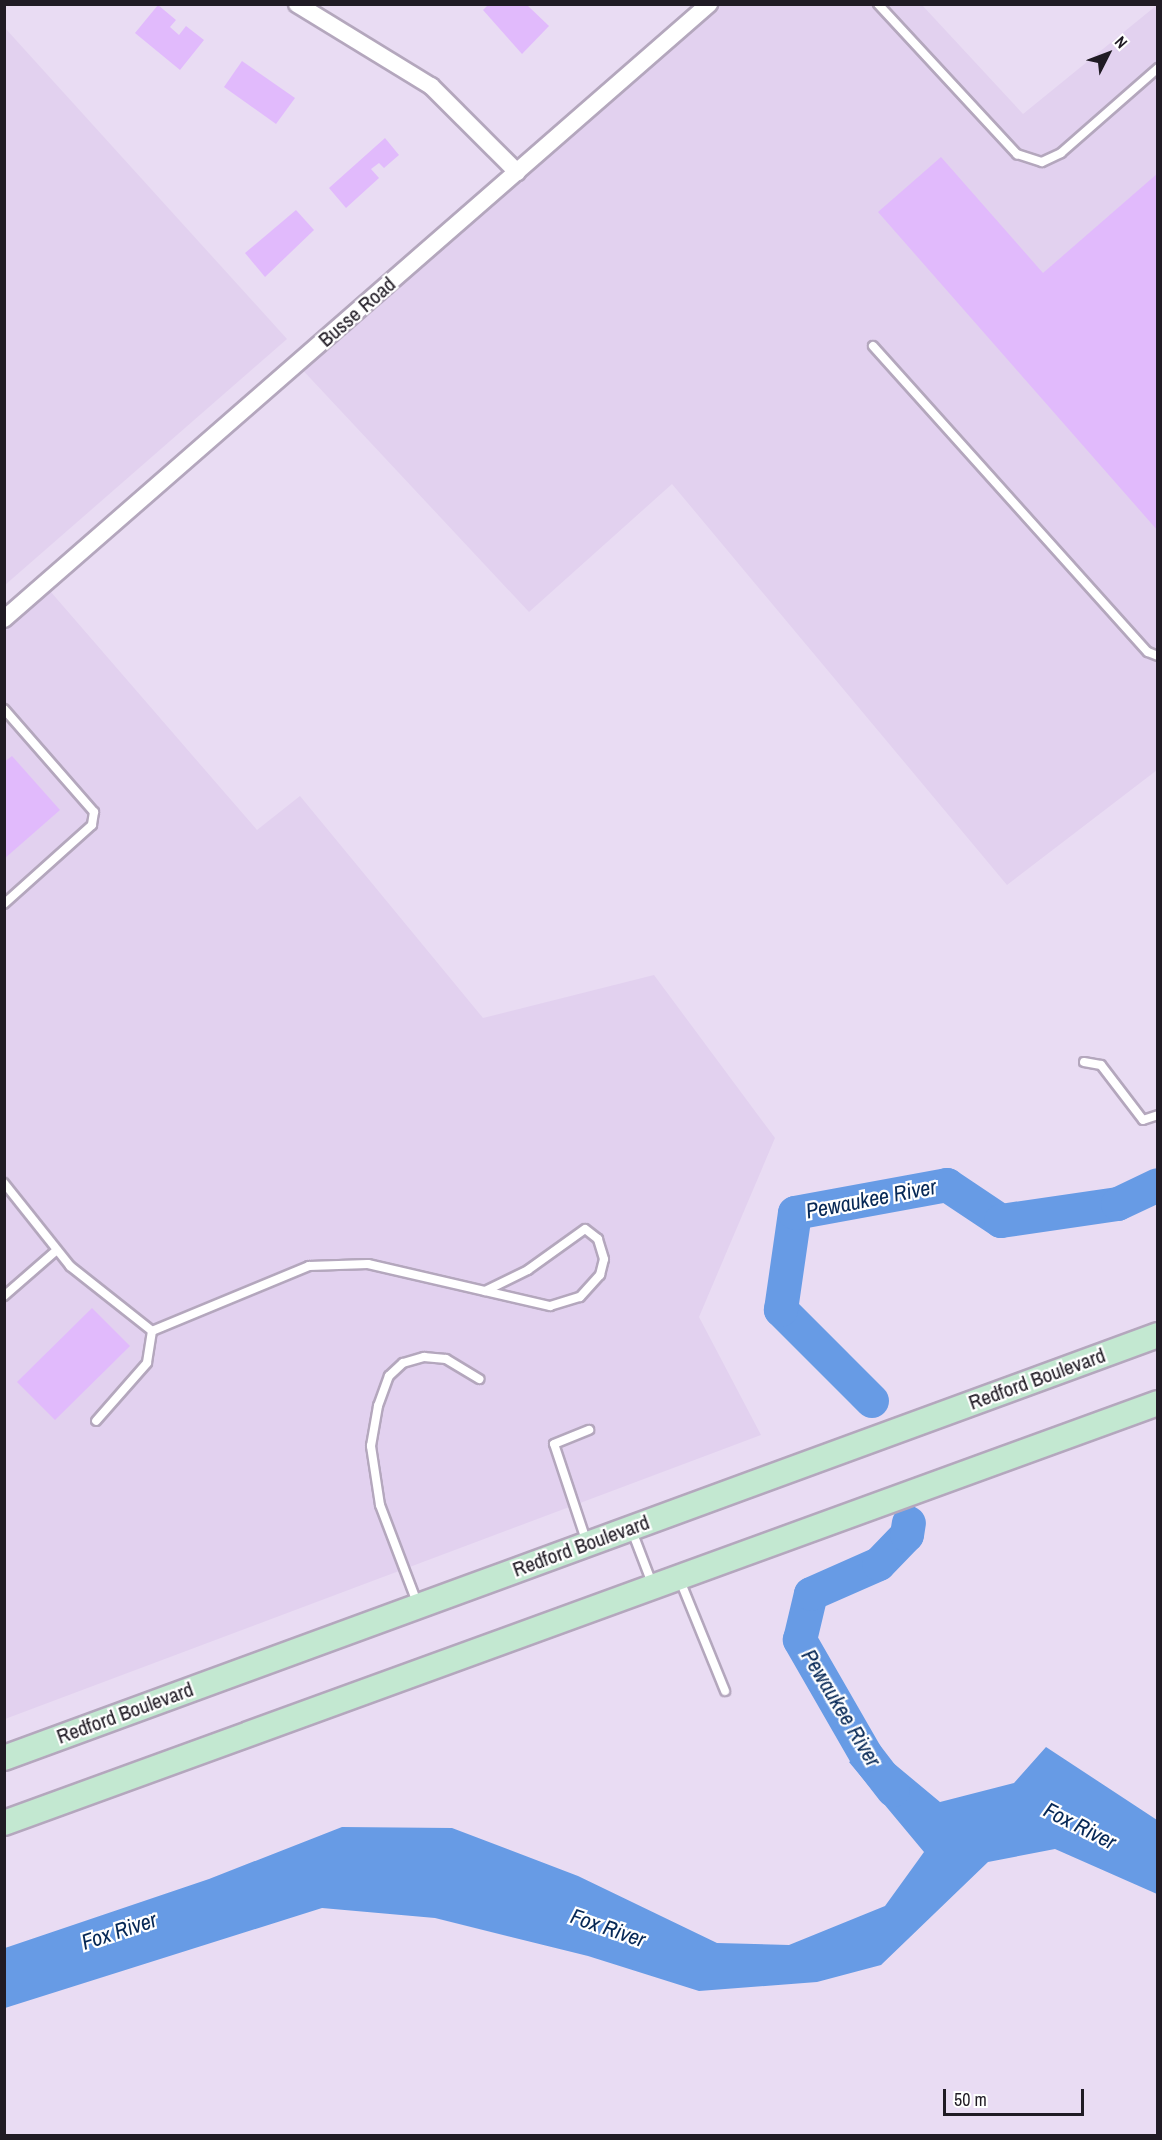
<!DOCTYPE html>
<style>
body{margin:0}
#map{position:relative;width:1162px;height:2140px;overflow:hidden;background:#e9dcf3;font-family:"Archivo Narrow",sans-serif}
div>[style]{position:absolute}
.built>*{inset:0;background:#e2d1ef}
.water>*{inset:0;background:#679be5}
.river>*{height:34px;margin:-17px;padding:0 17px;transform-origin:17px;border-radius:17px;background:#679be5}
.building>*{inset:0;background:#e1bafc}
.roads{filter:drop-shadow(2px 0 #b4a7bd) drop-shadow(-2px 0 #b4a7bd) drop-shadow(0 2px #b4a7bd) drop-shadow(0 -2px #b4a7bd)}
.lane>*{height:8px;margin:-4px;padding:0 4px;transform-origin:4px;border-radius:4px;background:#fff}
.street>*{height:16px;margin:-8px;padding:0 8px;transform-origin:8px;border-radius:8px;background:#fff}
.secondary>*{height:24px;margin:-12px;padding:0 12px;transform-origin:12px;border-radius:12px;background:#c3e8d1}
span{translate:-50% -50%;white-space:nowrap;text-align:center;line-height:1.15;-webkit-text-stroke:4.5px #fff;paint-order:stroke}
.street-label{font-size:21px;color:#201b24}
.water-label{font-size:22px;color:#062856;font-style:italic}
.frame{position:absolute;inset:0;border:6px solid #201b24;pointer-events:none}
.north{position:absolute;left:1078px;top:24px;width:60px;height:60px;-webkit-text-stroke:4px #fff;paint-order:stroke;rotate:48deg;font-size:16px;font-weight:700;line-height:24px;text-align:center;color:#201b24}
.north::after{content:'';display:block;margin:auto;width:21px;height:27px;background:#201b24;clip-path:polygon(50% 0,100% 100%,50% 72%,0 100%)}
.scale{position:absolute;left:943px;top:2089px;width:141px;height:27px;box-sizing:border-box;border:3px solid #201b24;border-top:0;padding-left:8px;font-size:18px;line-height:21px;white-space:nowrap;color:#201b24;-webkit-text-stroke:4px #fff;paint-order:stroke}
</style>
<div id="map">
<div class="built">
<i style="clip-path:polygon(709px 5px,922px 5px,1023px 114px,1157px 5px,1157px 770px,1007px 885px,672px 484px,529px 612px,297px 364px)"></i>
<i style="clip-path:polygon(5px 28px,287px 339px,5px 585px,4px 585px)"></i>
<i style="clip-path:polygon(44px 584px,257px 830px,300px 796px,483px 1018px,654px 975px,775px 1138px,699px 1317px,761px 1435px,5px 1719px,4px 619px)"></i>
</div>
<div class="water">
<i style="clip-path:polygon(874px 1747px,940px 1802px,1014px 1783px,1046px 1747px,1157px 1820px,1157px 1894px,1055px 1849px,988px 1862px,881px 1965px,817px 1982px,699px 1991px,588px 1956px,435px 1918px,322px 1908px,5px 2008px,5px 1948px,209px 1879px,342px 1827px,452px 1828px,578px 1876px,717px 1943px,789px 1945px,885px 1906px,924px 1852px,849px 1762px)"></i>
</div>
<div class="river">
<i style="left:872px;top:1401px;width:129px;rotate:-135deg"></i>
<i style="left:781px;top:1310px;width:98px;rotate:-81.8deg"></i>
<i style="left:795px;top:1213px;width:155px;rotate:-10.4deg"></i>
<i style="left:947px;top:1185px;width:65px;rotate:33.7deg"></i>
<i style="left:1001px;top:1221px;width:118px;rotate:-8.3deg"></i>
<i style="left:1118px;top:1204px;width:44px;rotate:-25.4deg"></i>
<i style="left:893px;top:1790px;width:44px;rotate:-127.6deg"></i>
<i style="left:866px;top:1755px;width:133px;rotate:-119.9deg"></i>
<i style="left:800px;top:1640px;width:47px;rotate:-76.6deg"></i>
<i style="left:811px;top:1594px;width:74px;rotate:-23.8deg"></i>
<i style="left:879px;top:1564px;width:40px;rotate:-46deg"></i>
<i style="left:907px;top:1535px;width:12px;rotate:-81deg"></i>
</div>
<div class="building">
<i style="clip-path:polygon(489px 4px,526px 4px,549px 26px,522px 54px,483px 10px)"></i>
<i style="clip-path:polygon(158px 5px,176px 20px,170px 27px,179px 35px,186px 26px,204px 40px,180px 70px,135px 33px)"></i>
<i style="clip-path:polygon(242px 61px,295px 98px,276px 124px,224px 87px)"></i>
<i style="clip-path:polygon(385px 138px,399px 155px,384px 168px,379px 163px,371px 169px,379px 178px,346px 208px,329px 188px)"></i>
<i style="clip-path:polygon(941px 157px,1043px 273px,1158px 173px,1158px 531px,878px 212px)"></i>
<i style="clip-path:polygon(296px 210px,314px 230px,265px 277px,245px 253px)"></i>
<i style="clip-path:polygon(12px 756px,60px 810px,4px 859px,4px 762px)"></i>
<i style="clip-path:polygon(92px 1308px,130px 1346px,55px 1420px,17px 1382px)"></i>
</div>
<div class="roads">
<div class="lane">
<i style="left:878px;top:4px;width:205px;rotate:47.2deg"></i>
<i style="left:1017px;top:154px;width:26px;rotate:18deg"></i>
<i style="left:1042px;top:162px;width:21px;rotate:-25deg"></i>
<i style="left:1061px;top:153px;width:129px;rotate:-41.2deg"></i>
<i style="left:873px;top:346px;width:411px;rotate:48.1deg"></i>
<i style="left:1148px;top:652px;width:11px;rotate:22deg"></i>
<i style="left:4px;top:709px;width:137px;rotate:48.9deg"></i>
<i style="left:94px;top:812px;width:13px;rotate:99deg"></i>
<i style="left:92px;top:825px;width:118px;rotate:138.1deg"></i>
<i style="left:1084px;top:1062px;width:17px;rotate:10deg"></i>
<i style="left:1101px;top:1065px;width:69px;rotate:52.6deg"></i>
<i style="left:1143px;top:1120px;width:16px;rotate:-18deg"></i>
<i style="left:4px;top:1183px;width:106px;rotate:51.5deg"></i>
<i style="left:70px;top:1266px;width:105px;rotate:38.4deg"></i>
<i style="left:152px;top:1331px;width:32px;rotate:99deg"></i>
<i style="left:147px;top:1363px;width:77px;rotate:131.3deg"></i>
<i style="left:4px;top:1296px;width:70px;rotate:-41deg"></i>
<i style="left:152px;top:1331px;width:170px;rotate:-22.5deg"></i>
<i style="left:309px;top:1266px;width:59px;rotate:-1.9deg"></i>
<i style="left:368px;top:1264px;width:187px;rotate:13deg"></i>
<i style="left:550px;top:1306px;width:31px;rotate:-17deg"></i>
<i style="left:580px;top:1297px;width:30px;rotate:-48deg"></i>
<i style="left:600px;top:1275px;width:16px;rotate:-76deg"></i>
<i style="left:604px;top:1259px;width:21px;rotate:-107deg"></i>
<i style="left:598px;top:1239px;width:16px;rotate:-142deg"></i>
<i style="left:585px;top:1229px;width:70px;rotate:144.3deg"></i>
<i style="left:528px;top:1270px;width:48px;rotate:154deg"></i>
<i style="left:632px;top:1531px;width:59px;rotate:69.1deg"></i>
<i style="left:587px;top:1543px;width:104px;rotate:-108.4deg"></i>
<i style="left:554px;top:1444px;width:38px;rotate:-22deg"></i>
<i style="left:679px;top:1578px;width:122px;rotate:67.8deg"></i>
<i style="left:418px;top:1605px;width:107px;rotate:-110.8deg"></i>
<i style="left:380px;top:1505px;width:60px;rotate:-98.7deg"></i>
<i style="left:371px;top:1446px;width:41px;rotate:-80.1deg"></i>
<i style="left:378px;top:1406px;width:32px;rotate:-70deg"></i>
<i style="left:389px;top:1376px;width:19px;rotate:-43deg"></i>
<i style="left:403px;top:1363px;width:22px;rotate:-16deg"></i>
<i style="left:424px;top:1357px;width:22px;rotate:5deg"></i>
<i style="left:446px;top:1359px;width:39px;rotate:31deg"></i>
</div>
<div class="street">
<i style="left:297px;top:4px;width:157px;rotate:31.5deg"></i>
<i style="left:431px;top:86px;width:122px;rotate:45deg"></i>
<i style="left:4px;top:619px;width:936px;rotate:-41.1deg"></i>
</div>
<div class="secondary">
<i style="left:4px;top:1758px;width:1229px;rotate:-20.13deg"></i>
<i style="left:4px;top:1823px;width:1228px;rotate:-20deg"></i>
</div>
</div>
<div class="street-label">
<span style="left:357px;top:312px;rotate:-41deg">Busse Road</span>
<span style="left:1037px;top:1379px;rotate:-20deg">Redford Boulevard</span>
<span style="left:581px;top:1546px;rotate:-20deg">Redford Boulevard</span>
<span style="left:125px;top:1713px;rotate:-20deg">Redford Boulevard</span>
</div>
<div class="water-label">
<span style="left:871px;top:1199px;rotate:-11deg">Pewaukee River</span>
<span style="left:841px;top:1708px;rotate:59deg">Pewaukee River</span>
<span style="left:1080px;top:1826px;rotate:27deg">Fox River</span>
<span style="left:608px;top:1928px;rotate:19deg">Fox River</span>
<span style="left:119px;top:1931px;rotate:-18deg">Fox River</span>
</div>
<div class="frame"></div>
<div class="north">N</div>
<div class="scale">50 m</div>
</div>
